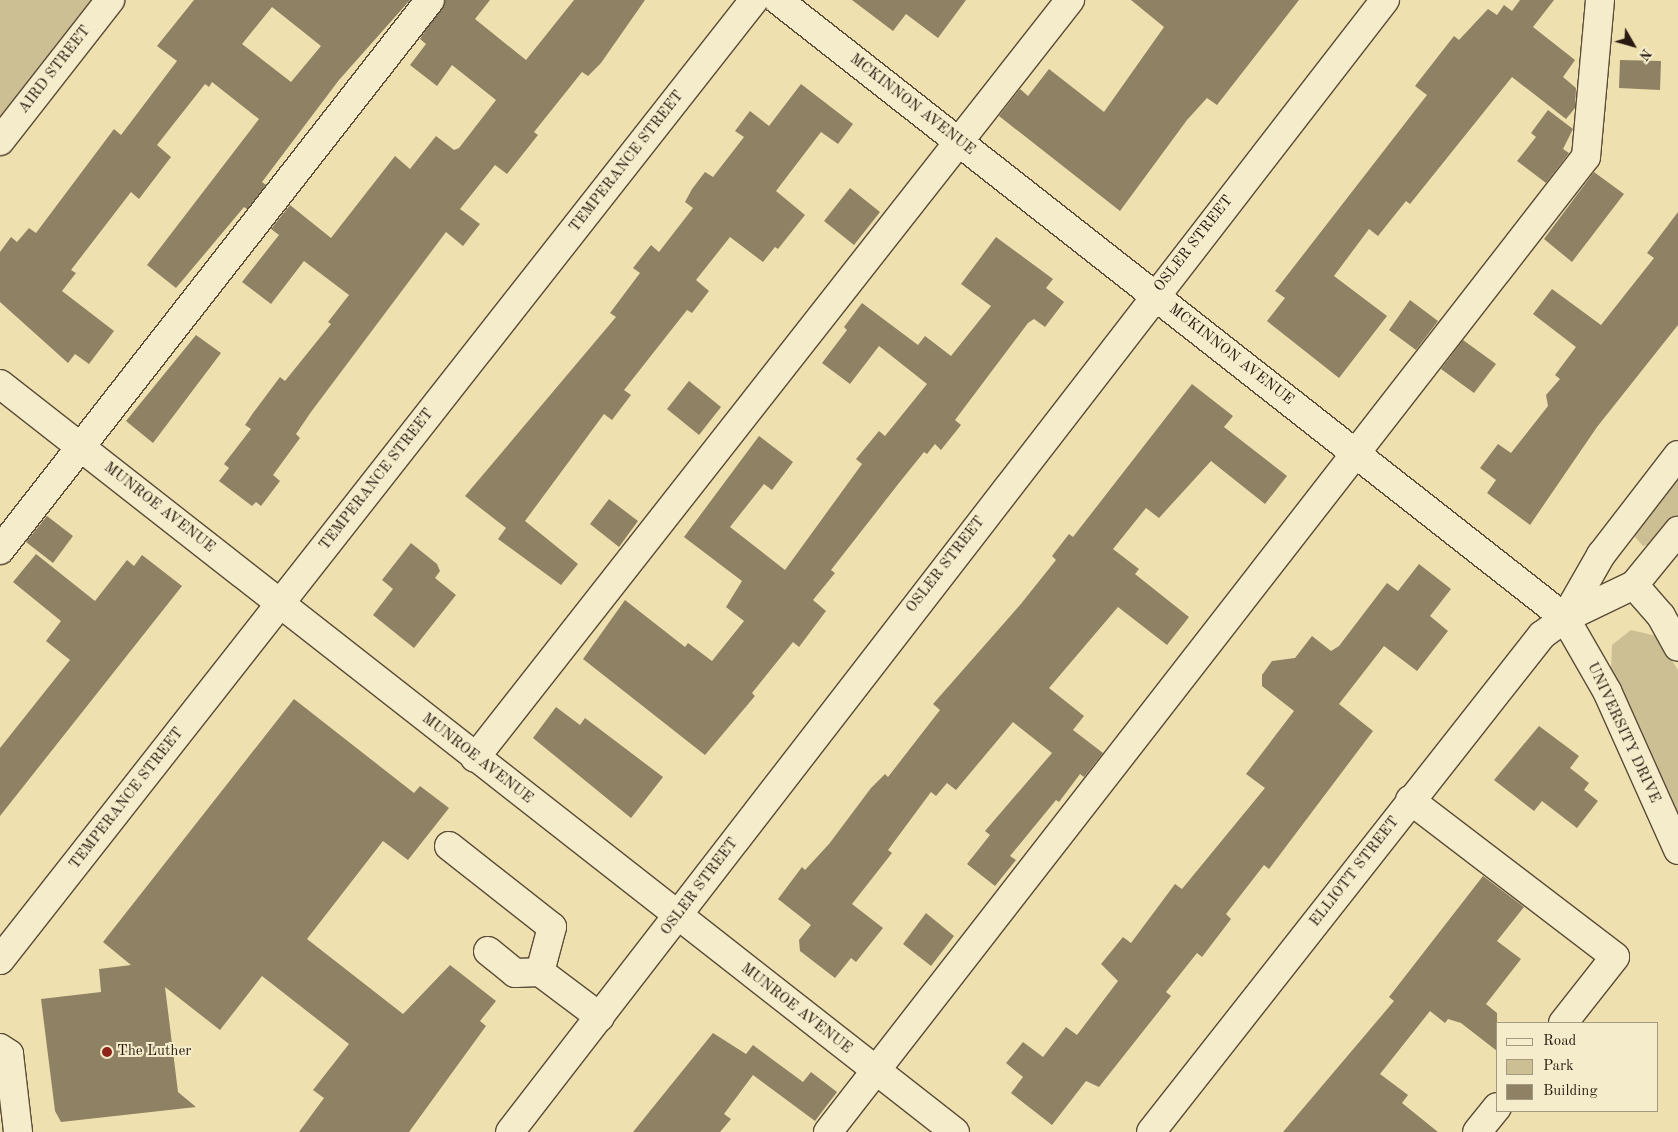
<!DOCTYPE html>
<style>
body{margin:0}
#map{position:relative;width:1678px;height:1132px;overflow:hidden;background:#efe1af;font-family:"Old Standard TT",serif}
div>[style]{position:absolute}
.green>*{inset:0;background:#cdbf94}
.building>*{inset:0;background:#8f8163}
.roads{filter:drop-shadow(1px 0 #5a4c38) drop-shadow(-1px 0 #5a4c38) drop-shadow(0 1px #5a4c38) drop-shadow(0 -1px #5a4c38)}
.minor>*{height:28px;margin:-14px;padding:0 14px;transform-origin:14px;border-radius:14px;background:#f5eccb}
.dots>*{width:14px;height:14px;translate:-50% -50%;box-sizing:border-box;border:2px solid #f5eccb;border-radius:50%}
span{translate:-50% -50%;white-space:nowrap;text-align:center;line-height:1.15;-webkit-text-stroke:4px #f5eccb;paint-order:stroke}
.street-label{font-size:15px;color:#281a10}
.poi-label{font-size:15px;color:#281a10}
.left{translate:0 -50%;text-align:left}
.legend{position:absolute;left:1496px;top:1022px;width:162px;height:90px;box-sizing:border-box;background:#f5eccb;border:1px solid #a39880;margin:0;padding:6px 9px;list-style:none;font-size:15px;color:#281a10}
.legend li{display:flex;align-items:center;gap:10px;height:25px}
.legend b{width:25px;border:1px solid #a39880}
.north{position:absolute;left:1608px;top:20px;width:50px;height:50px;-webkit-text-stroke:4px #f5eccb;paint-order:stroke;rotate:128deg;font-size:14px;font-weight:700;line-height:20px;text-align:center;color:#281a10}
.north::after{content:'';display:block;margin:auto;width:18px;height:22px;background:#281a10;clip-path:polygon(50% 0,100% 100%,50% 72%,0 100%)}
</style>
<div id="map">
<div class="green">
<i style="clip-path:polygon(0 0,108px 0,0 139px)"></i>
<i style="clip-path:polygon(1678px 476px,1678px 514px,1656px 542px,1643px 546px,1635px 537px,1636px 531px)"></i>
<i style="clip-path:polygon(1631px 630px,1657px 636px,1678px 670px,1678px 814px,1611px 670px,1612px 645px)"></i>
</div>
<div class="building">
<i style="clip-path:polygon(evenodd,194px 0,410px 0,339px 80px,262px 182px,266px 185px,247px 209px,244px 207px,176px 288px,147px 265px,259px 119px,212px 82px,209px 87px,205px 84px,157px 145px,171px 157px,139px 199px,131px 192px,71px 270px,76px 273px,62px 291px,114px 331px,89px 364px,75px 354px,68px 363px,0 302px,0 252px,11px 237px,17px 242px,29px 228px,36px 233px,114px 129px,121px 135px,177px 61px,157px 46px,194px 0,272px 7px,321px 46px,291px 82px,242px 44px,272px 7px)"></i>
<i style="clip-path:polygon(445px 0,490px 0,475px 19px,526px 60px,574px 0,645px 0,601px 63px,588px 76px,582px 72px,534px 132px,538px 135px,507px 174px,495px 165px,460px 209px,480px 224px,463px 246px,446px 232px,311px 412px,296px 434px,300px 438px,273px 475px,280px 481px,261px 506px,256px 502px,252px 506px,219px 481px,229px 468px,224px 464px,251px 429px,245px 425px,253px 413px,280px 377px,285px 381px,331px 324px,328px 322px,349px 295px,304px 261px,271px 304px,242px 282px,279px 235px,271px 229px,290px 205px,331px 238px,395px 156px,410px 169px,436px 136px,454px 150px,459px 148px,496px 100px,452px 65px,437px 86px,410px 65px,426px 44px,420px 39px)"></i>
<i style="clip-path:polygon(852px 0,966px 0,938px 38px,906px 14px,893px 31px)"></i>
<i style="clip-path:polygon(1131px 0,1299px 0,1217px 105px,1207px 98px,1187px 120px,1120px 211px,999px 116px,1020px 89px,1028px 96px,1049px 69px,1104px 112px,1164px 27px)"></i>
<i style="clip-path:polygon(1520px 0,1554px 0,1533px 27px,1575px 60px,1563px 77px,1576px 88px,1575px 108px,1566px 119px,1512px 77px,1410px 204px,1406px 201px,1378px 236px,1369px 229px,1334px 276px,1387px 316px,1339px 378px,1267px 321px,1285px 298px,1275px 291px,1427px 95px,1415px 86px,1454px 36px,1459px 40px,1488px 9px,1497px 15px,1504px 5px,1512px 11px)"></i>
<i style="clip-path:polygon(1620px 60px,1661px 61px,1660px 90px,1619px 88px)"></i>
<i style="clip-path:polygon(801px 84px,853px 124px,838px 144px,821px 132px,776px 191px,805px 215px,778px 249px,775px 247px,763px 262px,730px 237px,696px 280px,709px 291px,692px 313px,687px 310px,624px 390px,631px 395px,612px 420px,604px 414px,525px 521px,578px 564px,561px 585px,498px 539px,506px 528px,465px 496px,616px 317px,610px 313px,640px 273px,633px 268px,651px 245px,659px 252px,693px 208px,685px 202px,692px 189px,705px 172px,713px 177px,744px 137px,735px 131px,750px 111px,769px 126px)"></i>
<i style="clip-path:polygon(1548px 110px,1573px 129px,1563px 149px,1569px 153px,1546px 183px,1517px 161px,1536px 137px,1531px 133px)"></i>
<i style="clip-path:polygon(1594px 172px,1624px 194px,1572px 262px,1544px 239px)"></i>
<i style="clip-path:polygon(850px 188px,880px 212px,854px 245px,824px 221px)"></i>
<i style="clip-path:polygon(1678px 212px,1678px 325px,1597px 427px,1530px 525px,1487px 493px,1496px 480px,1480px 468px,1498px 444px,1511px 453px,1548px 406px,1546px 395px,1560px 379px,1555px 375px,1576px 347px,1533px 314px,1552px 289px,1601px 325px,1654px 258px,1647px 253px)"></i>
<i style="clip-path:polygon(996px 237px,1053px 279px,1046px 288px,1064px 302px,1045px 327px,1034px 319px,1028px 323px,955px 420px,961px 425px,941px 450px,935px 444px,927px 454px,924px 452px,899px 483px,831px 570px,835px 573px,813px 600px,826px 611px,799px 647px,793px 642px,752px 693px,755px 696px,705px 755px,583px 659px,625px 600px,685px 647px,688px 643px,712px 661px,744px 621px,726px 607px,742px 581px,684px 537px,759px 436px,793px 462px,772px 490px,764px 484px,730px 527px,785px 570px,862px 464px,856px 459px,879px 431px,885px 436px,927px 384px,879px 346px,850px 384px,822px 363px,847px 330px,844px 327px,862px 303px,918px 345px,925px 336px,951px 356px,991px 306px,961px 284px)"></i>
<i style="clip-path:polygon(1410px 300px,1438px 321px,1416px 350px,1389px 330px)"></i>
<i style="clip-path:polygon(196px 335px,221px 353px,153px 443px,126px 421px)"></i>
<i style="clip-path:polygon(1463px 340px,1496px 364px,1474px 393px,1441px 369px)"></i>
<i style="clip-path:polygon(689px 381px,721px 407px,699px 435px,667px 409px)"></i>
<i style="clip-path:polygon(1192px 384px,1233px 416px,1224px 427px,1287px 476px,1265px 504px,1211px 461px,1159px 518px,1146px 508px,1113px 549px,1139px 569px,1135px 574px,1189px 617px,1167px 645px,1118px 607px,1049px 688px,1084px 716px,1073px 730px,1103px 753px,1084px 777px,1080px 774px,1059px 802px,1056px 800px,1010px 856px,1016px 860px,995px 886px,967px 864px,990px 835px,985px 831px,1052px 753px,1013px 722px,956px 790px,947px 783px,936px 796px,931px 792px,888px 850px,892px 853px,852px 904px,883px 928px,856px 962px,851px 958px,835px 978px,800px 951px,799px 940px,811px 925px,778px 899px,802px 867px,805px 870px,829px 844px,871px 788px,885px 774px,888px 777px,940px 710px,933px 704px,1020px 605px,1056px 560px,1052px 556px,1069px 534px,1073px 537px)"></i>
<i style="clip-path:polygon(609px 499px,638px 521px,619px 547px,590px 524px)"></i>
<i style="clip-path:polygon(47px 516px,73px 536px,53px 563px,26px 542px)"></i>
<i style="clip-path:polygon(411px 543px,437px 564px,440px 571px,435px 578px,456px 595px,414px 648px,373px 615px,393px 589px,382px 580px)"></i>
<i style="clip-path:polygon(36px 554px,95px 601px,127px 560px,134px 566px,142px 555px,182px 586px,0 816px,0 748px,70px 660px,46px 641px,61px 621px,13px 582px)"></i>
<i style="clip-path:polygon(1419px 564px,1451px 589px,1430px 616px,1448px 631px,1417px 671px,1384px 646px,1339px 704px,1373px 731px,1269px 869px,1264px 865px,1226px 914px,1231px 919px,1202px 957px,1197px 953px,1166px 992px,1171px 996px,1099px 1087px,1086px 1081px,1052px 1125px,1011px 1093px,1023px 1077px,1006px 1063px,1023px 1042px,1043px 1057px,1066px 1027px,1077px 1035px,1118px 981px,1101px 964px,1123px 937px,1131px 943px,1175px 884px,1182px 889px,1265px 788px,1246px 774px,1294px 711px,1262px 686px,1262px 675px,1272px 661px,1295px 658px,1312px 636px,1331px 651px,1339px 646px,1387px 583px,1398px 591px)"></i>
<i style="clip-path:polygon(294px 699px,414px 793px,420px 786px,449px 808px,408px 860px,383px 841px,307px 939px,403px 1014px,450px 965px,496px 1001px,480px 1021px,486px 1026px,409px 1132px,299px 1132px,324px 1098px,313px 1090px,349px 1044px,262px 976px,220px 1030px,165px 987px,178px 1092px,196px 1107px,61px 1122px,55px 1111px,41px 999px,101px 992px,99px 969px,131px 965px,103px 942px)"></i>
<i style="clip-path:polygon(556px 707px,580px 725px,585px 718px,663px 777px,631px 818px,533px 738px)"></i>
<i style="clip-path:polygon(1539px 726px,1579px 756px,1570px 768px,1589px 783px,1584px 790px,1598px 801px,1577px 828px,1542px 801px,1534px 811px,1494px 780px)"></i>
<i style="clip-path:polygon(1483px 876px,1524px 907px,1497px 941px,1521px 959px,1486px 1004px,1497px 1013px,1497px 1051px,1461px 1023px,1448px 1019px,1445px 1023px,1430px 1011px,1380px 1074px,1408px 1095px,1402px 1103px,1438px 1132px,1283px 1132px,1394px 1001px,1389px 997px)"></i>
<i style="clip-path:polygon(926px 913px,954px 936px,931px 966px,903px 944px)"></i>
<i style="clip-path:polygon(713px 1033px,746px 1054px,753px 1045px,803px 1082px,811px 1072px,837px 1092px,815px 1121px,753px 1075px,724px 1114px,731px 1119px,720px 1132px,633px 1132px)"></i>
</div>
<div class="roads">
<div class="minor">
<i style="left:778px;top:0;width:1001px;rotate:38.14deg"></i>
<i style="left:1565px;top:618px;width:84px;rotate:60.1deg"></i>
<i style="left:1607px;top:691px;width:174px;rotate:65.9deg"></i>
<i style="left:0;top:141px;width:179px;rotate:-52deg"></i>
<i style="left:0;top:384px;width:1213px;rotate:38.07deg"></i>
<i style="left:0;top:550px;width:698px;rotate:-51.98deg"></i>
<i style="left:1634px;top:585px;width:41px;rotate:48.9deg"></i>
<i style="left:1661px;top:616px;width:35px;rotate:61deg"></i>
<i style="left:1565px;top:618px;width:73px;rotate:-60.3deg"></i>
<i style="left:1601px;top:555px;width:126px;rotate:-52.4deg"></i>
<i style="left:475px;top:758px;width:964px;rotate:-51.87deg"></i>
<i style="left:1410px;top:800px;width:258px;rotate:37.4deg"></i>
<i style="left:1615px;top:957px;width:84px;rotate:128.2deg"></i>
<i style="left:449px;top:846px;width:131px;rotate:38.2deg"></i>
<i style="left:552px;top:927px;width:47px;rotate:104.9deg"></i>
<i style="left:540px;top:972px;width:75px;rotate:36.9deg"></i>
<i style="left:488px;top:951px;width:35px;rotate:39deg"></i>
<i style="left:515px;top:973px;width:25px;rotate:-2deg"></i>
<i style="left:0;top:960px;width:1221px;rotate:-51.85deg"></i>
<i style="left:0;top:1048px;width:11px;rotate:34deg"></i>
<i style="left:9px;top:1054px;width:79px;rotate:83.4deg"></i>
<i style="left:510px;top:1132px;width:1431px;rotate:-52.3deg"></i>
<i style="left:828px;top:1132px;width:1235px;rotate:-52.14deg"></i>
<i style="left:1586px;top:157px;width:158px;rotate:-84.9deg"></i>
<i style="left:1151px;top:1132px;width:632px;rotate:-51.81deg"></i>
<i style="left:1542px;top:635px;width:29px;rotate:-36deg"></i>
<i style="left:1565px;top:618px;width:76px;rotate:-25.6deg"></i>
<i style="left:1634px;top:585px;width:70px;rotate:-50.8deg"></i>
<i style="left:1477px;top:1132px;width:32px;rotate:-51deg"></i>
</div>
</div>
<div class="dots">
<i style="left:107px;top:1052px;background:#8f2418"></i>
</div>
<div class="street-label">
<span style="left:55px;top:70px;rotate:-52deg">AIRD STREET</span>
<span style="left:912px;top:105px;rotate:38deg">MCKINNON AVENUE</span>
<span style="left:627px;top:162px;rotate:-52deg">TEMPERANCE STREET</span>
<span style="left:1194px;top:244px;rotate:-52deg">OSLER STREET</span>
<span style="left:1231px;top:355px;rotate:38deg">MCKINNON AVENUE</span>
<span style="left:377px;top:480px;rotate:-52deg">TEMPERANCE STREET</span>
<span style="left:159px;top:508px;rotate:38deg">MUNROE AVENUE</span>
<span style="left:946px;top:565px;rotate:-52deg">OSLER STREET</span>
<span style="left:1623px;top:733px;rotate:65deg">UNIVERSITY DRIVE</span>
<span style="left:477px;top:759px;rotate:38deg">MUNROE AVENUE</span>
<span style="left:127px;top:799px;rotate:-52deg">TEMPERANCE STREET</span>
<span style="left:1355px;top:872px;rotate:-52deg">ELLIOTT STREET</span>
<span style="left:700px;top:887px;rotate:-53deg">OSLER STREET</span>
<span style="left:796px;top:1009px;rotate:38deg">MUNROE AVENUE</span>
</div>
<div class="poi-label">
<span class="left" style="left:117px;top:1052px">The Luther</span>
</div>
<ul class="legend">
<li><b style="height:6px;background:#f5eccb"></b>Road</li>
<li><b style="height:14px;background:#cdbf94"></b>Park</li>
<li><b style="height:14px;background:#8f8163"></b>Building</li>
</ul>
<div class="north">N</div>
</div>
